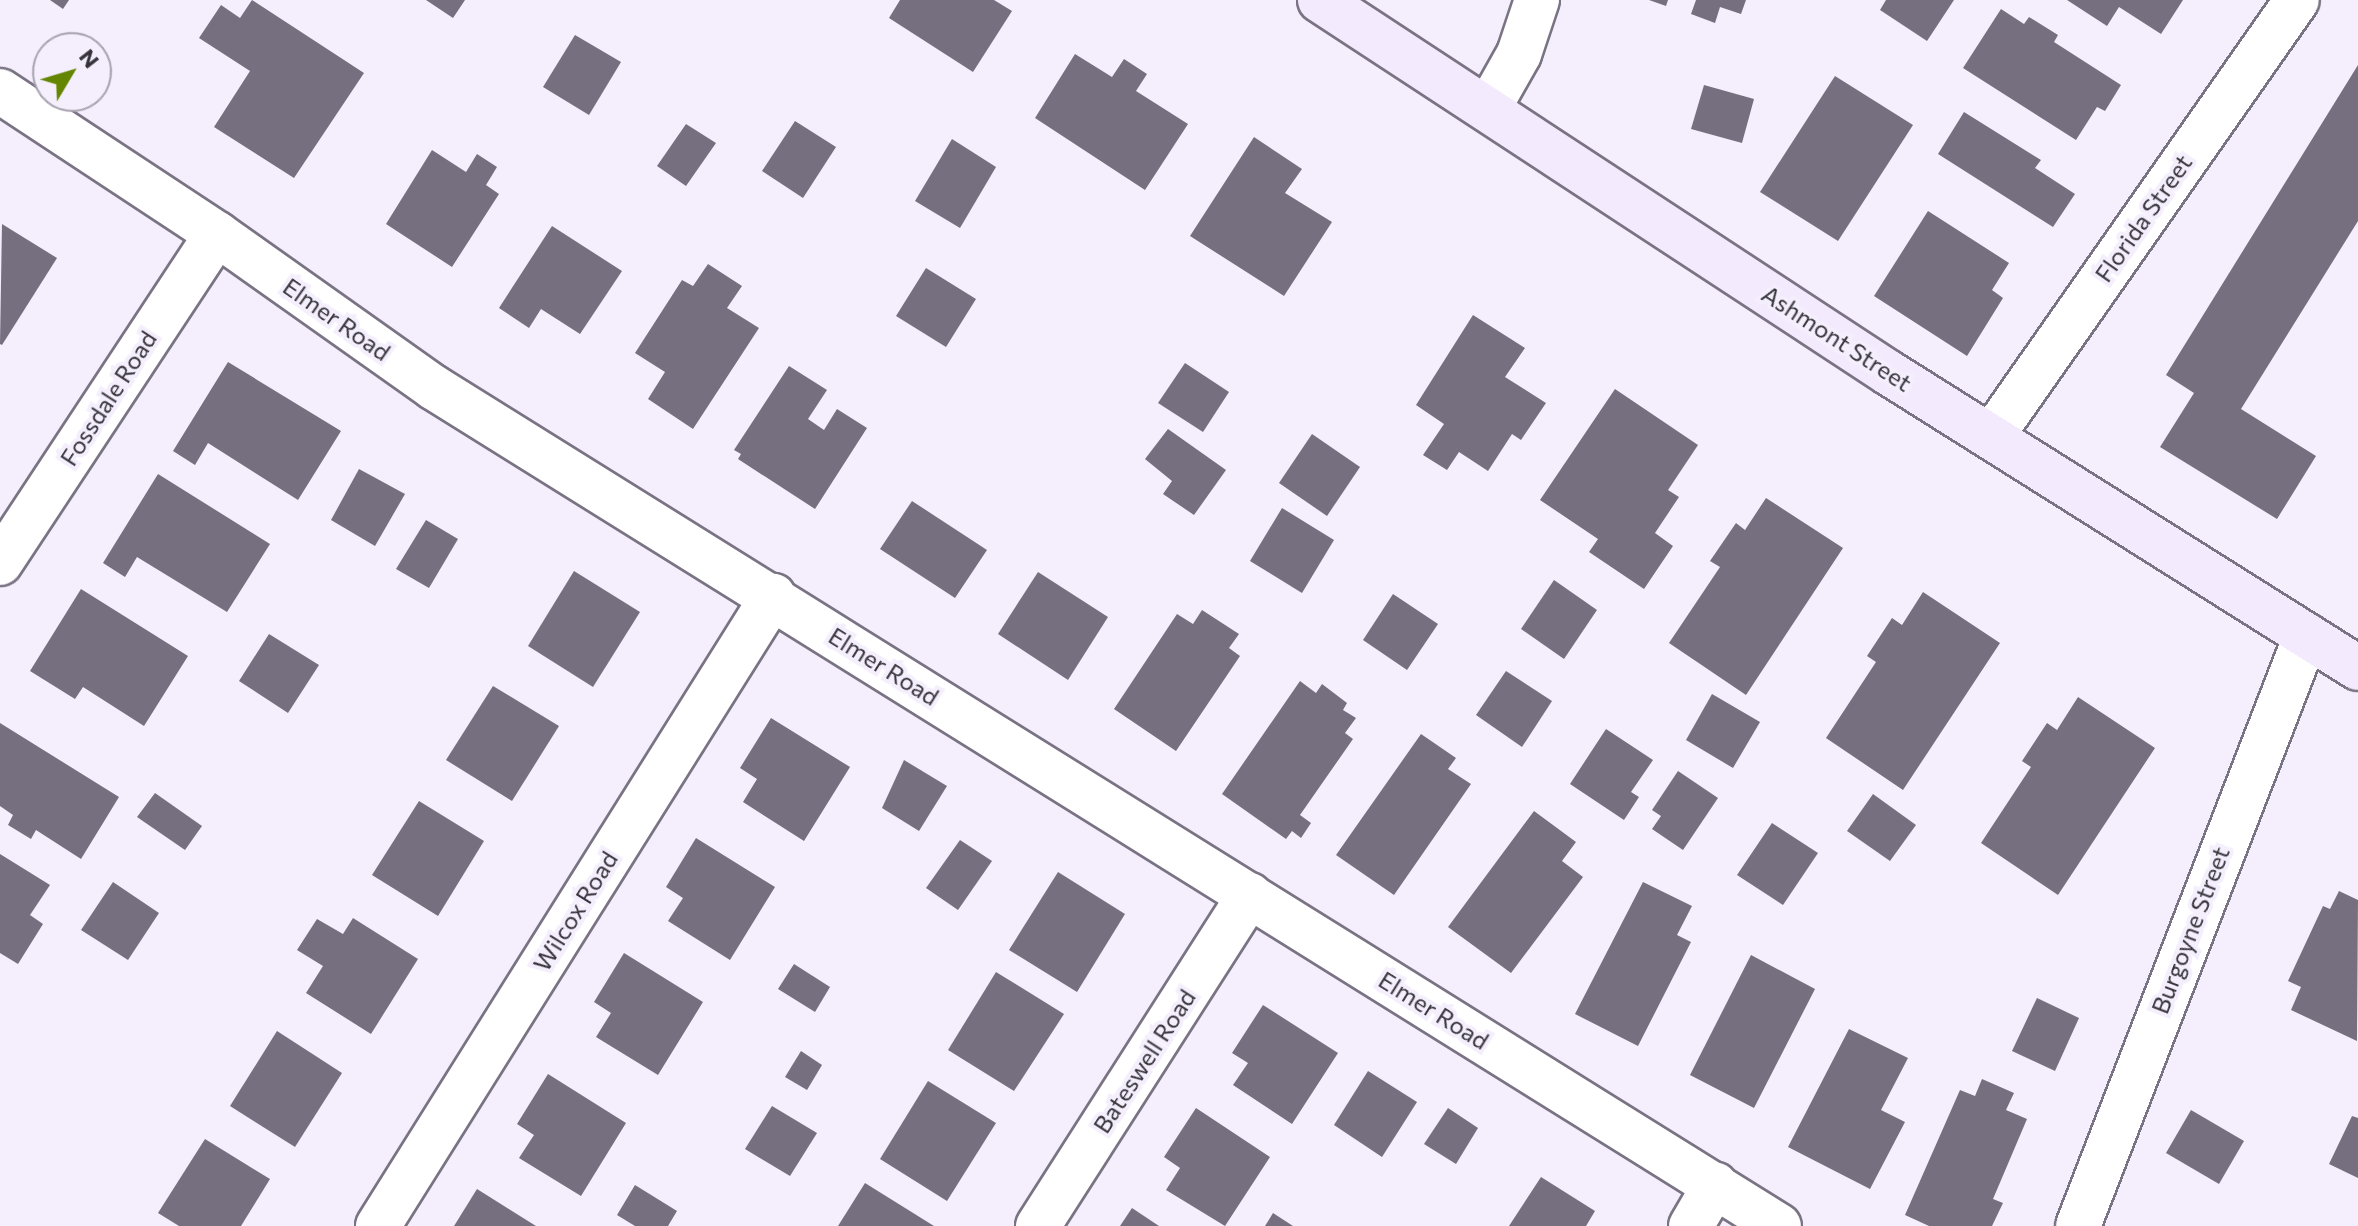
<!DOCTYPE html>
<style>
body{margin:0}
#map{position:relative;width:2358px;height:1226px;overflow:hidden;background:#f4eefd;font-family:Commissioner,sans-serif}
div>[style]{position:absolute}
.building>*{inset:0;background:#766f7f}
.roads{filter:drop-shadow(2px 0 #7a7383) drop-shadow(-2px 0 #7a7383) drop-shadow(0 2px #7a7383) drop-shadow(0 -2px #7a7383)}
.minor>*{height:44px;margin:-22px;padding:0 22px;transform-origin:22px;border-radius:22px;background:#fff}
.secondary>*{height:44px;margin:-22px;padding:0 22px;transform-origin:22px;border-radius:22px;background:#f3eafd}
span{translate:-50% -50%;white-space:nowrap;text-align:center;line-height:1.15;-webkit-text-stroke:8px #f4eefd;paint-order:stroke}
.street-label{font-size:24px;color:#353239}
.north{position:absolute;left:32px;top:32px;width:80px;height:80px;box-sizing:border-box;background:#f4eefd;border:2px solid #a8a3af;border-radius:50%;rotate:52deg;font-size:22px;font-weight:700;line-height:32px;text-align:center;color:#353239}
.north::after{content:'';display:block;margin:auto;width:28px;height:36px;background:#648500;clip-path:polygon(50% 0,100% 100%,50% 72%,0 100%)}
</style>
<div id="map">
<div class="building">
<i style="clip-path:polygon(50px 0,69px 0,63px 9px)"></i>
<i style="clip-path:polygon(252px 0,364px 73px,294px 178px,214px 127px,250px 71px,199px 38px,221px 5px,240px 18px)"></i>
<i style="clip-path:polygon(426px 0,465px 0,453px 18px)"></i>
<i style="clip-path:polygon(900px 0,994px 0,1012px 11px,973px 72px,889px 18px)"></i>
<i style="clip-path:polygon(1649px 0,1668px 0,1666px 6px)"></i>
<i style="clip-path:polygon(1696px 0,1746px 0,1741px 14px,1720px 7px,1715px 23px,1691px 14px)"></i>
<i style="clip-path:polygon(1886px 0,1954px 0,1927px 41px,1880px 10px)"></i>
<i style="clip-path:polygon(2067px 0,2183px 0,2161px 34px,2119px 7px,2107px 26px)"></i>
<i style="clip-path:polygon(2001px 9px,2024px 24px,2029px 17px,2058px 35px,2054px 42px,2121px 85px,2105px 111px,2097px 107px,2076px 140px,1963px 68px)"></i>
<i style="clip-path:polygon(575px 35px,621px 62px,589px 115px,543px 87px)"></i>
<i style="clip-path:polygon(1075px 54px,1112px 77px,1124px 59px,1147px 74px,1136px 91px,1188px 124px,1145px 190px,1035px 118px)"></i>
<i style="clip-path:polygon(2358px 65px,2358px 221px,2241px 409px,2316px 456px,2277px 519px,2160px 447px,2194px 393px,2166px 375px)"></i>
<i style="clip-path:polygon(1835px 76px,1913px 125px,1838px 241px,1760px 192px)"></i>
<i style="clip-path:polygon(1704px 85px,1754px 99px,1742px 143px,1691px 129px)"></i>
<i style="clip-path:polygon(1964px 112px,2041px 160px,2035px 168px,2075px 194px,2053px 227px,1938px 154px)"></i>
<i style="clip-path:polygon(795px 121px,836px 147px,803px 198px,762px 171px)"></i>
<i style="clip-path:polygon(686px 124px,716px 143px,686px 186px,657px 166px)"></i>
<i style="clip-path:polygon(1254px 137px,1302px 169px,1285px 193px,1332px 222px,1284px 296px,1190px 236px)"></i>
<i style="clip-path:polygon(952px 139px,996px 167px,960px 228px,915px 201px)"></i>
<i style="clip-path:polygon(432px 150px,466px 172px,477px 154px,497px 167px,486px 185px,499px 194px,452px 267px,386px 224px)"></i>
<i style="clip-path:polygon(1928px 211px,2009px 263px,1992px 290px,2003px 298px,1967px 356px,1874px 296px)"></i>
<i style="clip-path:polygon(2px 224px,57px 258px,2px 345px,0 344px)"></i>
<i style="clip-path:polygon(552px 226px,622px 271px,580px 334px,541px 309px,529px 328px,499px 308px)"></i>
<i style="clip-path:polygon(708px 264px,742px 286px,727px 308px,759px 328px,693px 429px,648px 399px,665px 372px,635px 353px,682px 280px,693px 286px)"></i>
<i style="clip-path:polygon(926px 268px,976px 299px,946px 347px,896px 316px)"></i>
<i style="clip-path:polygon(1473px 315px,1525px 348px,1505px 377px,1546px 403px,1521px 440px,1512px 434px,1488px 471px,1459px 452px,1447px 470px,1423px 455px,1444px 424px,1416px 405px)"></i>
<i style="clip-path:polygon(228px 362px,341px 431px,298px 500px,208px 443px,195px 465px,173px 451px)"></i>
<i style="clip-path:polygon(1185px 363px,1229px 392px,1203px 432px,1158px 403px)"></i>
<i style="clip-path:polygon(789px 366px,827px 390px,808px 419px,824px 430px,837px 409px,867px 428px,815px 509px,738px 459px,741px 454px,734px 450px)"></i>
<i style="clip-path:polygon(1615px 389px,1698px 445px,1668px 490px,1679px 497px,1655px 533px,1673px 546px,1644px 589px,1589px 552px,1598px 539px,1540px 500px)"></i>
<i style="clip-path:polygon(1168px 429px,1226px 470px,1194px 515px,1163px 494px,1172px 481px,1145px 459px)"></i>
<i style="clip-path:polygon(1312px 434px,1360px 467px,1327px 516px,1279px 483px)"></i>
<i style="clip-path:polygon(359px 469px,405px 494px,375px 546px,331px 520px)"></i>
<i style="clip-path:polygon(158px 474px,270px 544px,227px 612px,137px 557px,125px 577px,103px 563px)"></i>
<i style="clip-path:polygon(1766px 498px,1843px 548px,1746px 695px,1669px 643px,1720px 567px,1710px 561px,1736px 523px,1745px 530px)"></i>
<i style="clip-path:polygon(912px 501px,987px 550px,955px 598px,880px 549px)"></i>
<i style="clip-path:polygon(1282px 508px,1334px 540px,1302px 593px,1250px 561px)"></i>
<i style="clip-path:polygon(426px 520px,458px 539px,429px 588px,396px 569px)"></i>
<i style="clip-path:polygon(574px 571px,640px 612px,593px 687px,528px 646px)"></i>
<i style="clip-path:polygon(1038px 572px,1108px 617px,1068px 680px,998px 634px)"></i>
<i style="clip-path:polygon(1554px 580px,1597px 610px,1564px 659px,1521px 629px)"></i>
<i style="clip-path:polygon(81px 589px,188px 656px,144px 726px,83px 687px,75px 699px,30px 671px)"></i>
<i style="clip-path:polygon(1923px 592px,2000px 643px,1903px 790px,1826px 738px,1876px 662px,1867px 656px,1892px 618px,1902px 625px)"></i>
<i style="clip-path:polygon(1393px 594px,1438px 624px,1407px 670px,1363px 640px)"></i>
<i style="clip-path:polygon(1202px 610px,1239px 634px,1229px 648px,1240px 656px,1176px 751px,1114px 709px,1177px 614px,1193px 624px)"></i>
<i style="clip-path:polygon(269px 634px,319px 665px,288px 713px,239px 681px)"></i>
<i style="clip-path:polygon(1506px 671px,1552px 701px,1522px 747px,1476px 715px)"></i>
<i style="clip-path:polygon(1300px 681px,1316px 693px,1322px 684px,1347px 703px,1343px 710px,1356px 718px,1345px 733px,1353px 739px,1300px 815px,1311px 823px,1301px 838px,1292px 831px,1286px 839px,1222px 794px)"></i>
<i style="clip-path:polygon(493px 686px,559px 726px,512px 801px,446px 760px)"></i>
<i style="clip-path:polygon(1712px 694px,1760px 722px,1733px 768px,1686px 740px)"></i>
<i style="clip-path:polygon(2078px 697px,2155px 748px,2058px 895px,1981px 843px,2031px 767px,2022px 761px,2047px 723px,2057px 730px)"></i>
<i style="clip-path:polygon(771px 718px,850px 767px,804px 841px,743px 802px,757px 779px,740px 768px)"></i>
<i style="clip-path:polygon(0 723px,119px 797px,81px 859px,36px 830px,31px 839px,8px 825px,13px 815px,0 806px)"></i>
<i style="clip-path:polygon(1606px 729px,1653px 760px,1631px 792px,1639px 797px,1624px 820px,1570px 784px)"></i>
<i style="clip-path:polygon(1421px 734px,1456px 758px,1448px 769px,1471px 784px,1394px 895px,1336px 855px)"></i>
<i style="clip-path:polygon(904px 760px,947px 786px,919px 831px,882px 808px)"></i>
<i style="clip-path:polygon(1678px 771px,1718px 798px,1683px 850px,1652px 829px,1661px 816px,1652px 810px)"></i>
<i style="clip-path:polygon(155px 793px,202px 826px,185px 850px,137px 817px)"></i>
<i style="clip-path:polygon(1873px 794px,1916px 825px,1890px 861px,1847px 831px)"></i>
<i style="clip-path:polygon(419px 801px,484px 841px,438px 916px,372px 875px)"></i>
<i style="clip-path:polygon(1534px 811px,1576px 842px,1562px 861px,1583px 877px,1511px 973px,1448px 927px)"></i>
<i style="clip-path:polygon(1772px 823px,1818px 853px,1783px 905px,1737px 875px)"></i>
<i style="clip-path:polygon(696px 838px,775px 887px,730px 960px,668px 921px,683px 898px,666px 887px)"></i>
<i style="clip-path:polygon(960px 840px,992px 861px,958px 910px,926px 888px)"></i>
<i style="clip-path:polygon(0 854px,50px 885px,30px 915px,43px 924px,18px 964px,0 953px)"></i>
<i style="clip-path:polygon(1058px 872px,1125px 914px,1077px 992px,1009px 950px)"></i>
<i style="clip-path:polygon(113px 882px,159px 913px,128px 960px,81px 930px)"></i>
<i style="clip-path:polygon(1643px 882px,1692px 906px,1677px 935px,1691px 942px,1638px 1046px,1575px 1014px)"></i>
<i style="clip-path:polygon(2339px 891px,2358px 900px,2357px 1041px,2291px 1010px,2301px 987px,2288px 981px,2323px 906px,2330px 909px)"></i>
<i style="clip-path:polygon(353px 918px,418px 959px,371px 1034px,306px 993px,323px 966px,297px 950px,317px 919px,343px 934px)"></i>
<i style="clip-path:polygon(624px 953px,703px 1002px,658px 1075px,596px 1037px,611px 1013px,594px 1002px)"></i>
<i style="clip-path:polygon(1751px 955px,1815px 989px,1754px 1108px,1690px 1075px)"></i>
<i style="clip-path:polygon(794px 964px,830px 987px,815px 1012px,778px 989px)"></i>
<i style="clip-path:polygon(996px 972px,1064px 1014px,1014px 1091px,948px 1050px)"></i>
<i style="clip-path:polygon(2037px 998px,2079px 1018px,2055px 1071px,2012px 1051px)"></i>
<i style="clip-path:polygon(1263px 1005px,1338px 1053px,1292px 1124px,1233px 1085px,1248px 1063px,1232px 1053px)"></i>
<i style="clip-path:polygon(1849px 1029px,1908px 1058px,1881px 1110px,1905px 1122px,1870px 1189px,1788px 1147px)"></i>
<i style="clip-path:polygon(277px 1031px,342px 1073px,295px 1147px,230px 1106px)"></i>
<i style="clip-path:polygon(801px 1051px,822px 1065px,807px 1090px,785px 1077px)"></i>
<i style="clip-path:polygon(1368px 1071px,1417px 1102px,1382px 1157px,1334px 1125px)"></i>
<i style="clip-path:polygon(548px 1074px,626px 1123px,581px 1196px,519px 1158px,534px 1135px,517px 1124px)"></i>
<i style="clip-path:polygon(1982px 1079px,2014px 1093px,2006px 1110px,2027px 1119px,1993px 1199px,2003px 1203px,1992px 1226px,1929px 1226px,1905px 1215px,1960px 1090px,1975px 1096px)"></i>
<i style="clip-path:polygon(928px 1081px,996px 1123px,947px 1201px,880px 1159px)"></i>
<i style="clip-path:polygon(772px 1106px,817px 1133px,790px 1176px,745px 1149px)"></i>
<i style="clip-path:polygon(1196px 1108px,1270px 1157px,1225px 1226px,1166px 1190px,1180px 1168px,1164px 1157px)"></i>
<i style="clip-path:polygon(1448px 1108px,1478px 1128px,1456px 1164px,1424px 1144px)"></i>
<i style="clip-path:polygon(2191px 1110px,2244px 1141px,2219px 1184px,2166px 1153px)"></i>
<i style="clip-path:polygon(2352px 1116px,2358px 1118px,2358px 1178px,2329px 1164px)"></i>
<i style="clip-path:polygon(205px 1139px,270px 1179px,241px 1226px,179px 1226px,158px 1213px)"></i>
<i style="clip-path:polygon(1541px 1177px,1595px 1211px,1586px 1226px,1509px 1226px)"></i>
<i style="clip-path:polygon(865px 1183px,934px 1226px,838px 1226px)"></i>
<i style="clip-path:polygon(635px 1185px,677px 1211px,668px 1226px,635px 1226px,617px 1215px)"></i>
<i style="clip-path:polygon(477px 1189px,536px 1226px,454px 1226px)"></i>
<i style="clip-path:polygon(1132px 1208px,1159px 1226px,1120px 1226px)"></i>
<i style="clip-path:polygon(1273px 1213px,1293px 1226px,1265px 1226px)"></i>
</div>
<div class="roads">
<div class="minor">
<i style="left:0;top:91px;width:260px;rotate:33.4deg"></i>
<i style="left:217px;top:234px;width:265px;rotate:35.3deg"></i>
<i style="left:433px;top:387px;width:1586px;rotate:31.94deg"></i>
<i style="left:1488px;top:109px;width:63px;rotate:-60.6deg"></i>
<i style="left:1519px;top:54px;width:57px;rotate:-71.6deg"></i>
<i style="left:1991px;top:437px;width:533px;rotate:-55deg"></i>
<i style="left:0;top:563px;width:394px;rotate:-56.6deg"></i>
<i style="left:378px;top:1226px;width:744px;rotate:-57.91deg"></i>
<i style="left:1038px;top:1226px;width:393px;rotate:-57.4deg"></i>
<i style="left:1691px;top:1226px;width:48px;rotate:-59.7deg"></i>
<i style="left:2078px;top:1226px;width:633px;rotate:-68.87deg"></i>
</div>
<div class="secondary">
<i style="left:1320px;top:0;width:680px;rotate:33.25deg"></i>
<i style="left:1889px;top:373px;width:554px;rotate:32.17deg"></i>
</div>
</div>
<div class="street-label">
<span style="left:2143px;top:218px;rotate:-55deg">Florida Street</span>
<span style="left:337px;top:319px;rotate:35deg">Elmer Road</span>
<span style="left:1837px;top:338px;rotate:33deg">Ashmont Street</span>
<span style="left:108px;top:398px;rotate:-57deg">Fossdale Road</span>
<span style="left:884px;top:666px;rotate:32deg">Elmer Road</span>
<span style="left:575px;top:911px;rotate:-58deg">Wilcox Road</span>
<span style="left:2190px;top:930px;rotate:-69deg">Burgoyne Street</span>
<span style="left:1434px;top:1010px;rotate:32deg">Elmer Road</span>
<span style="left:1144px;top:1061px;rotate:-57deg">Bateswell Road</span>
</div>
<div class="north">N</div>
</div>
